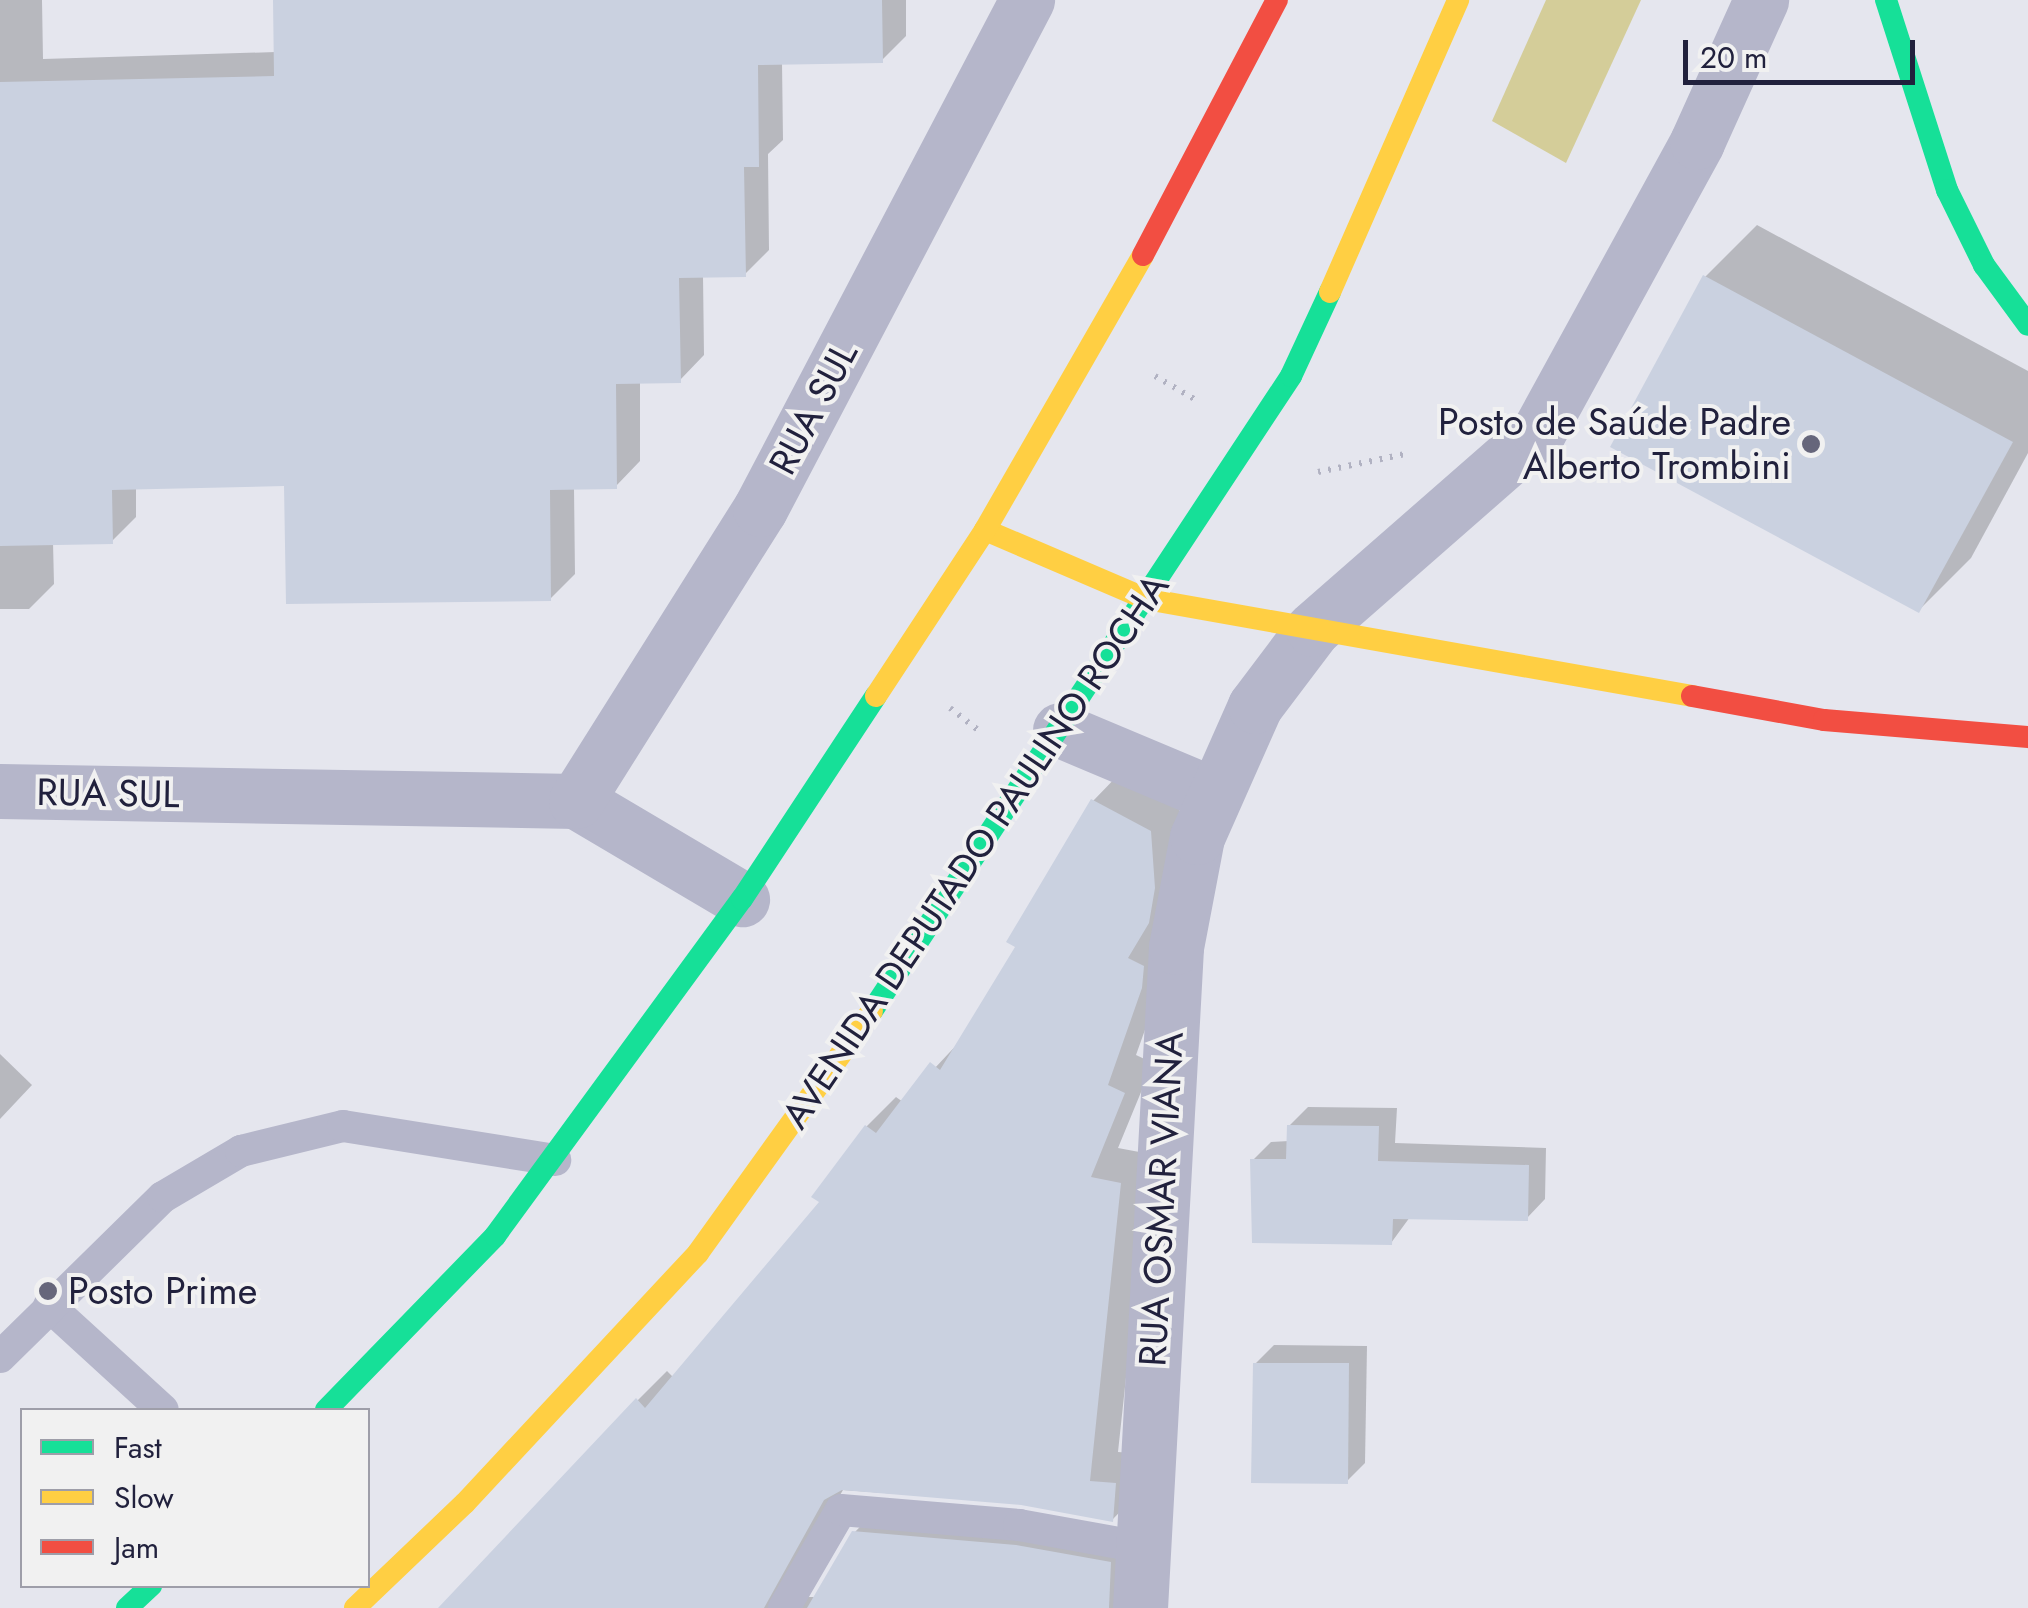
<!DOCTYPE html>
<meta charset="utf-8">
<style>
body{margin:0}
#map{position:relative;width:2028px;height:1608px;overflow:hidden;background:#e5e6ee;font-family:Jost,sans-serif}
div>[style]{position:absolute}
.green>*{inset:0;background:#d4cd99}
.shadow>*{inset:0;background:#0003}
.building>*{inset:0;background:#cad1e0}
.path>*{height:6px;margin-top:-3px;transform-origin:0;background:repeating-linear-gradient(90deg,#b1b2c2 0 2.5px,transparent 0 10.5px)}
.lane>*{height:32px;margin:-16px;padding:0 16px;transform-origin:16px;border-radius:16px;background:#b5b6ca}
.street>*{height:55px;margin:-27.5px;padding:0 27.5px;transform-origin:27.5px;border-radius:27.5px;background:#b5b6ca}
.fast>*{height:22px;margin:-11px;padding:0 11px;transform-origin:11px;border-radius:11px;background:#16e098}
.slow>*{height:22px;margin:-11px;padding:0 11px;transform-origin:11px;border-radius:11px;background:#ffcf43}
.jam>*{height:22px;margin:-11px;padding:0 11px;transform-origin:11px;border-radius:11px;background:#f24e42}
.dots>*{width:28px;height:28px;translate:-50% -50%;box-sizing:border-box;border:5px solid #f1f1f1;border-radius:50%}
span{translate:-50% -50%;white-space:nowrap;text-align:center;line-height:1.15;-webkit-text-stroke:8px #f1f1f1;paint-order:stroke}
.street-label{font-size:38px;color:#21213d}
.poi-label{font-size:38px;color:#21213d}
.right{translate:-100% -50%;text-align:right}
.left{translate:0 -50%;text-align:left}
.legend{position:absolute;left:20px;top:1408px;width:350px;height:180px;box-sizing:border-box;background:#f1f1f1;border:2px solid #9e9ea9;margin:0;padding:12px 18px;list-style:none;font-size:30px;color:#21213d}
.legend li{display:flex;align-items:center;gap:20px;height:50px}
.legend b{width:50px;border:2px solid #9e9ea9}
.scale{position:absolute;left:1683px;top:40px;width:232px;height:45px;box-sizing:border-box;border:5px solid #21213d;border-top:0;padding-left:12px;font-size:30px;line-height:35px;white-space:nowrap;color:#21213d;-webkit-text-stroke:8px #f1f1f1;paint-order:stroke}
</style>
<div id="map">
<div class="green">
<i style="clip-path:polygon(1546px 0,1641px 0,1566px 163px,1492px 121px)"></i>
</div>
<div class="shadow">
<i style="clip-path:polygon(0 0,42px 0,43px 59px,276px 52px,276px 0,906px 0,906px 36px,882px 60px,782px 62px,783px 140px,768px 154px,769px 250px,745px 274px,703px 275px,704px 355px,680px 380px,640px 381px,640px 461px,616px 486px,574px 487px,575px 574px,550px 599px,286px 484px,136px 487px,136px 517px,112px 541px,53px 542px,54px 584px,29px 609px,0 609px)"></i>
<i style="clip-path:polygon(1757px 225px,2028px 371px,2028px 453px,1971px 558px,1919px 610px,1705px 277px)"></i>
<i style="clip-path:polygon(1122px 771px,1180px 801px,1171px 957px,1136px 1055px,1153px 1063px,1118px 1148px,1150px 1154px,1118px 1452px,1144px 1454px,1142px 1489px,1113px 1519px,1021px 1503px,843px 1490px,792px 1576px,805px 1597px,815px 1597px,854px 1533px,884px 1502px,1140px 1533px,1137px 1608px,445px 1608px,638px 1400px,667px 1371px,674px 1378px,822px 1202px,866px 1127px,896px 1097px,903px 1102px,964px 1037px,1019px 947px,1093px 801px)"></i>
<i style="clip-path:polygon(0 1054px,32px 1085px,0 1119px)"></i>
<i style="clip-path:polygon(1308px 1107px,1397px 1108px,1395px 1143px,1546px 1148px,1545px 1199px,1527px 1218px,1410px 1217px,1391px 1243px,1253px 1160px,1271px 1142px,1289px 1141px,1289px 1126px)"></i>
<i style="clip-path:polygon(1274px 1345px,1367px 1346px,1365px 1463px,1347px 1481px,1255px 1364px)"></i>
</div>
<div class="building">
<i style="clip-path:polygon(273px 0,882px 0,883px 63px,758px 65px,759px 167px,744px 167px,746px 277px,679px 278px,681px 383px,616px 384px,617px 489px,550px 490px,551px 601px,286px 604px,284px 486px,112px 490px,113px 544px,0 546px,0 82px,274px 76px)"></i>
<i style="clip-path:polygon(1703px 275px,2013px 442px,1919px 613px,1610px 447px)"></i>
<i style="clip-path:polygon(1091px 799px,1151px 831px,1155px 888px,1149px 923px,1128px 958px,1144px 966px,1142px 988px,1108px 1085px,1125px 1093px,1091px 1177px,1121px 1183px,1090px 1481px,1116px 1483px,1113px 1522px,1021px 1505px,842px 1490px,824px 1500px,764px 1608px,438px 1608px,636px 1398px,645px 1408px,819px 1202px,811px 1197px,865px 1125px,876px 1133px,930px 1062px,940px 1070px,1015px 947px,1006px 942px)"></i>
<i style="clip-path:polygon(1287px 1125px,1379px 1126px,1378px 1161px,1529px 1165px,1528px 1221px,1393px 1219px,1392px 1245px,1252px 1243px,1250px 1159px,1286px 1159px)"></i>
<i style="clip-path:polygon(1253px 1363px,1349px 1363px,1348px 1484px,1251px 1483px)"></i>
<i style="clip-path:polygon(852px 1531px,1016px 1545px,1111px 1562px,1109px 1608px,807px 1608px)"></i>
</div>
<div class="path">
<i style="left:1155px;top:376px;width:48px;rotate:30.3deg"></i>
<i style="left:1318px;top:472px;width:89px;rotate:-11.7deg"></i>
<i style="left:950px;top:708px;width:37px;rotate:38deg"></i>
</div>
<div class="lane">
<i style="left:49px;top:1306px;width:154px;rotate:42.4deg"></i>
<i style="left:0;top:1357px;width:228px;rotate:-44.5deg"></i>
<i style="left:163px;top:1197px;width:91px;rotate:-30.5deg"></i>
<i style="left:241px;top:1151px;width:105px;rotate:-13.8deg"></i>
<i style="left:343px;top:1126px;width:215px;rotate:9.1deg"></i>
<i style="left:784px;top:1608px;width:113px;rotate:-59.8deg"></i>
<i style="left:841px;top:1510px;width:179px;rotate:4.8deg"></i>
<i style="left:1019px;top:1525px;width:124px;rotate:10.2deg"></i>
</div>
<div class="street">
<i style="left:1060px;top:730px;width:168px;rotate:22.8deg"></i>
<i style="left:0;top:791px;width:576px;rotate:0.99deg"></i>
<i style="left:576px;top:801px;width:193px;rotate:30.6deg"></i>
<i style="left:576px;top:801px;width:345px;rotate:-57.8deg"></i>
<i style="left:760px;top:509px;width:575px;rotate:-62.32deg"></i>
<i style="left:1140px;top:1608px;width:662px;rotate:-86.88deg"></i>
<i style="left:1176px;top:947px;width:112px;rotate:-79.2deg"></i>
<i style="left:1197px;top:837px;width:143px;rotate:-66.1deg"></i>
<i style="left:1255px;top:706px;width:96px;rotate:-53deg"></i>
<i style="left:1313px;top:629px;width:300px;rotate:-41.2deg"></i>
<i style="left:1539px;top:431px;width:329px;rotate:-61.3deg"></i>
<i style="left:1697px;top:142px;width:156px;rotate:-65.7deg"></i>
</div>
<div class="fast">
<i style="left:1886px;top:0;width:200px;rotate:72.2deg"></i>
<i style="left:1947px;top:190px;width:84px;rotate:63.7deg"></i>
<i style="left:1984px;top:265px;width:74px;rotate:53.7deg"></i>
<i style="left:872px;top:1011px;width:761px;rotate:-56.58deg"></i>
<i style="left:1291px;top:376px;width:93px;rotate:-65.1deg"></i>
<i style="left:326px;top:1410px;width:243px;rotate:-45.8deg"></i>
<i style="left:495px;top:1236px;width:418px;rotate:-53.8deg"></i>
<i style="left:742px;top:899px;width:243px;rotate:-56.6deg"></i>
<i style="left:127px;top:1608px;width:33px;rotate:-43deg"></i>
</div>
<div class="slow">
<i style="left:1330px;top:292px;width:319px;rotate:-66.3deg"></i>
<i style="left:985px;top:530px;width:175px;rotate:23.2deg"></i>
<i style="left:1146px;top:599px;width:555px;rotate:10.07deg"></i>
<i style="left:876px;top:696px;width:199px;rotate:-56.7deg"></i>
<i style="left:985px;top:530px;width:317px;rotate:-60.1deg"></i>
<i style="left:355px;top:1608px;width:152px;rotate:-43.7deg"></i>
<i style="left:465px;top:1503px;width:342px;rotate:-47deg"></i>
<i style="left:698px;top:1253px;width:298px;rotate:-54.3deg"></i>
</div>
<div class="jam">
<i style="left:1143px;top:255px;width:288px;rotate:-62.3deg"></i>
<i style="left:1692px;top:696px;width:134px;rotate:10.3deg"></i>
<i style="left:1824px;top:720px;width:205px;rotate:4.8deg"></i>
</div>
<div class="dots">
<i style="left:1811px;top:444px;background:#66667b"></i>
<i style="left:48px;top:1291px;background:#66667b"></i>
</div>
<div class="street-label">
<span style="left:813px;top:408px;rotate:-62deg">RUA SUL</span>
<span style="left:108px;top:793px;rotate:1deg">RUA SUL</span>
<span style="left:975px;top:851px;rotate:-56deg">AVENIDA DEPUTADO PAULINO ROCHA</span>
<span style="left:1161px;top:1199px;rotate:-87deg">RUA OSMAR VIANA</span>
</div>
<div class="poi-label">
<span class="right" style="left:1791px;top:444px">Posto de Saúde Padre<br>Alberto Trombini</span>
<span class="left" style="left:68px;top:1291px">Posto Prime</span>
</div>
<ul class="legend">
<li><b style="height:12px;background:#16e098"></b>Fast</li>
<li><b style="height:12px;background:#ffcf43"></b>Slow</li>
<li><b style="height:12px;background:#f24e42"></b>Jam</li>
</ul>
<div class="scale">20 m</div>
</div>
